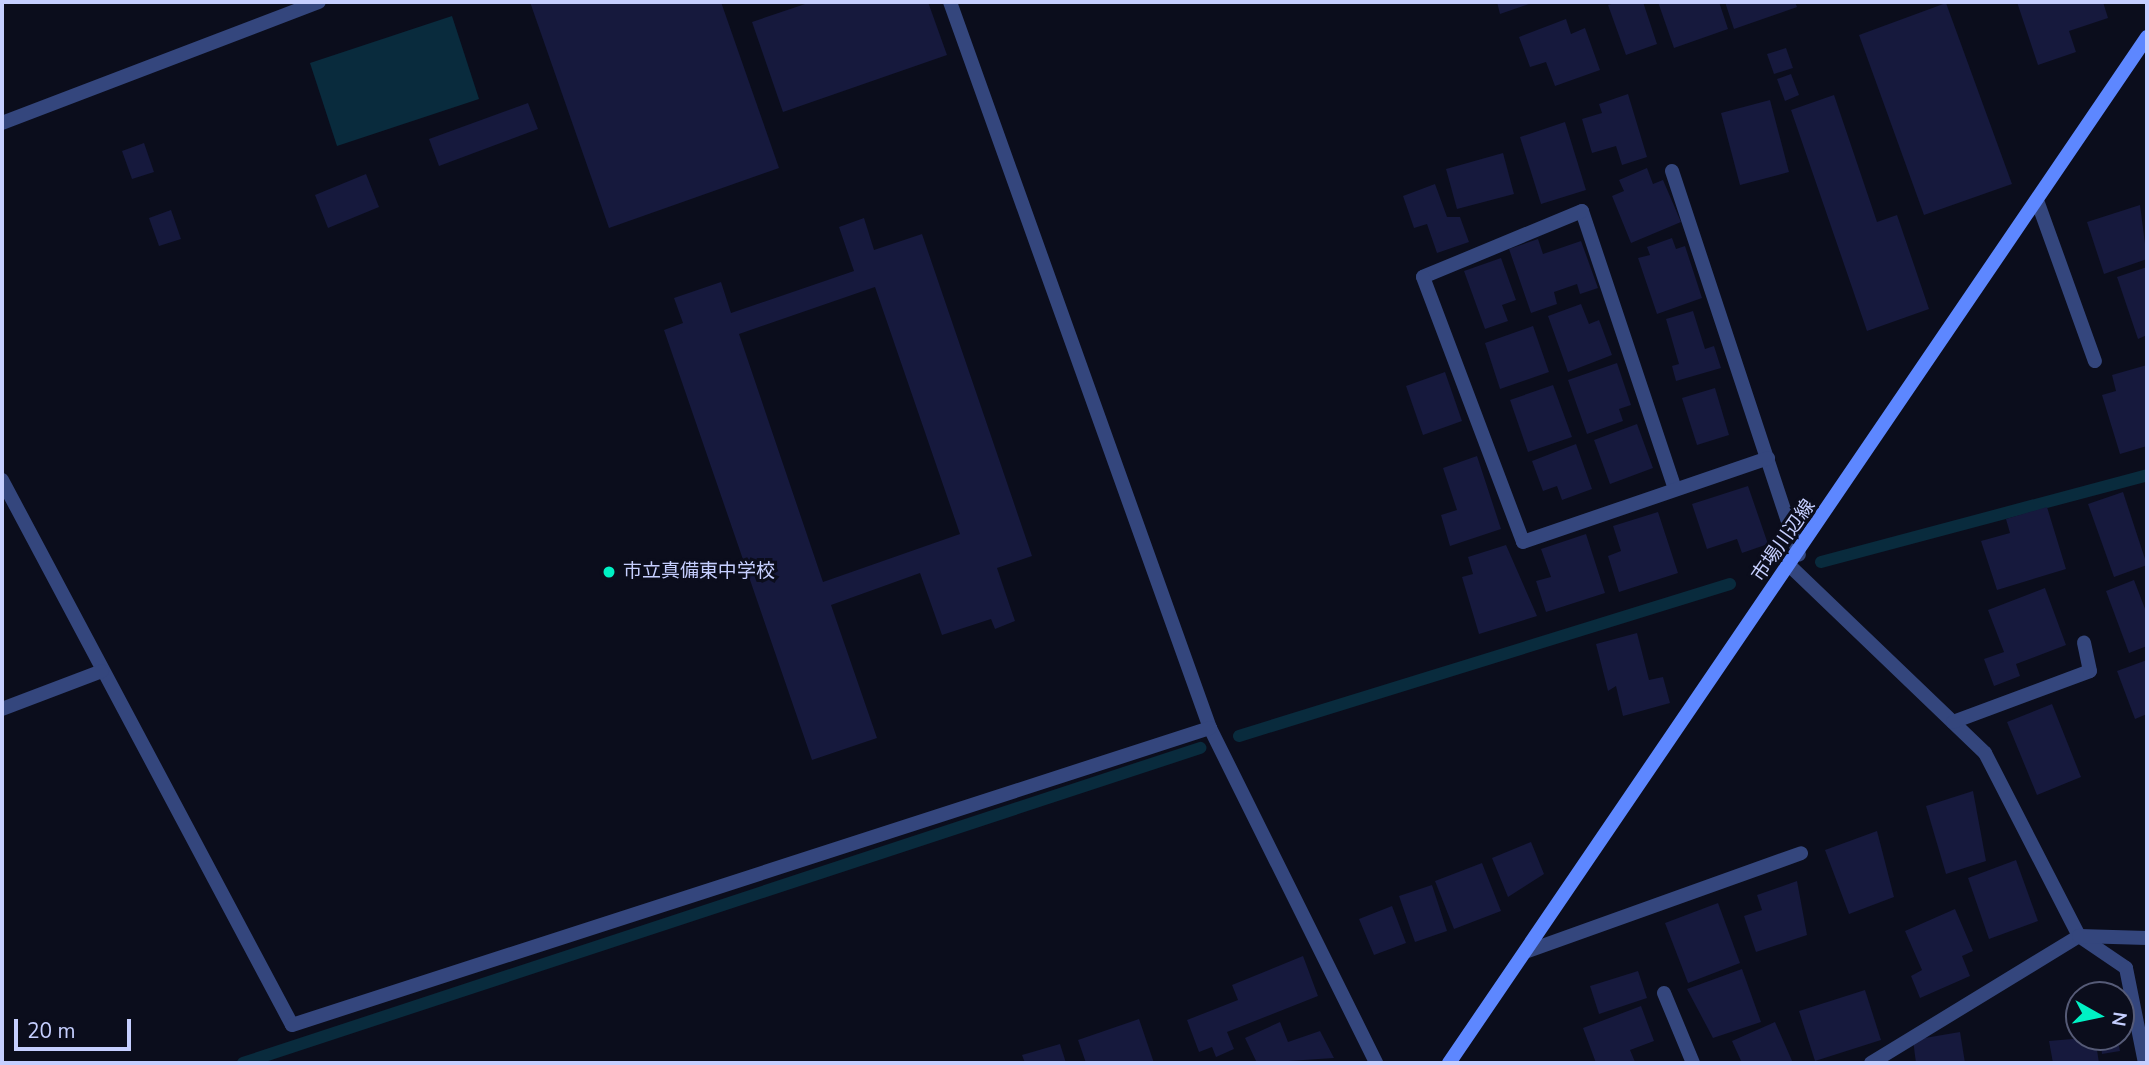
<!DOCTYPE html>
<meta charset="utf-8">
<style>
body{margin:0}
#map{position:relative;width:2149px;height:1065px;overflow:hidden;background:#0b0d1c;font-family:"Nunito Sans","Noto Sans JP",sans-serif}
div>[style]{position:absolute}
.water>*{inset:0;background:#092b3d}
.stream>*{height:12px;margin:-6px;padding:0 6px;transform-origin:6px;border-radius:6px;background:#092b3d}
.building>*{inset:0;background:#16193d}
.street>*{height:14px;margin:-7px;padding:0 7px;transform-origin:7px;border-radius:7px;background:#34467d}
.secondary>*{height:14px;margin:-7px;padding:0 7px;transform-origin:7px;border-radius:7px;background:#5d87ff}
.dots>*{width:19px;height:19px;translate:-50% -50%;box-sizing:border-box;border:4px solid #0b0d1c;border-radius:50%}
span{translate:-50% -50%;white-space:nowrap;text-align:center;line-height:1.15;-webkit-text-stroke:6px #0b0d1c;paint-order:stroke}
.street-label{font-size:19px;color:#c6cfff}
.poi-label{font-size:19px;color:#c6cfff}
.left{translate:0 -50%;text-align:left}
.frame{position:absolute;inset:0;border:4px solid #c6cfff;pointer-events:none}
.north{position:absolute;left:2065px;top:981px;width:70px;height:70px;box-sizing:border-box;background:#0b0d1c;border:2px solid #565b77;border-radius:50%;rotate:99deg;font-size:19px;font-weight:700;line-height:28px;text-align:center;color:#c6cfff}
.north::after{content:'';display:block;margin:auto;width:24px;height:32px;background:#00f1c4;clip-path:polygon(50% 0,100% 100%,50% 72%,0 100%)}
.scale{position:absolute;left:14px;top:1019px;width:117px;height:32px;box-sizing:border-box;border:4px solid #c6cfff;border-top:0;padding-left:9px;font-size:21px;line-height:24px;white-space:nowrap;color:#c6cfff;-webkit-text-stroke:5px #0b0d1c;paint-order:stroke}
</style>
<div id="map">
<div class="water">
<i style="clip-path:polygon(452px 16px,479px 99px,337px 146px,310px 63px)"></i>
</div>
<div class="stream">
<i style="left:1821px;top:562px;width:337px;rotate:-14.9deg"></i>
<i style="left:1239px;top:736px;width:514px;rotate:-17.2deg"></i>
<i style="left:243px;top:1063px;width:1008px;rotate:-18.22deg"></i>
</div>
<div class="building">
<i style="clip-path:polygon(530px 2px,721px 2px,779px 168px,609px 228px)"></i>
<i style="clip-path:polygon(811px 2px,928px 2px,947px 55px,783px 112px,752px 22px)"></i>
<i style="clip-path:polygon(1497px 2px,1535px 2px,1500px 14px)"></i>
<i style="clip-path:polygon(1618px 2px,1643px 2px,1657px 44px,1626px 55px,1608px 5px)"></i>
<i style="clip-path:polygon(1658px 2px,1719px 2px,1728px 29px,1674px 48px)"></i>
<i style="clip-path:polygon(1725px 2px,1795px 2px,1797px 7px,1734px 29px)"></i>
<i style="clip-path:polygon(2017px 2px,2103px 2px,2108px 18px,2069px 31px,2076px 52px,2038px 65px)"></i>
<i style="clip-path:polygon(1946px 3px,2012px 184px,1924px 215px,1859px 35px)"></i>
<i style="clip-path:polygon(1566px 19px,1571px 34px,1585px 28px,1600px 70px,1555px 86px,1546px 62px,1530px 67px,1519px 37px)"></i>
<i style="clip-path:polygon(1786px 48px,1793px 68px,1774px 74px,1767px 54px)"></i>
<i style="clip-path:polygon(1791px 74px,1799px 95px,1785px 101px,1777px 79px)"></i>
<i style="clip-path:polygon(1628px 94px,1647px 157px,1622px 165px,1616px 146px,1592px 153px,1582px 119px,1602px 113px,1599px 104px)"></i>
<i style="clip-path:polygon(1834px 95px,1877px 222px,1897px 215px,1929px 309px,1867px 331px,1791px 110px)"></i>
<i style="clip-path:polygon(1770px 100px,1789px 172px,1740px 185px,1721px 113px)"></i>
<i style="clip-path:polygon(528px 103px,538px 129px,439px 166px,429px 139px)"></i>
<i style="clip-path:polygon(1565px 122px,1586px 190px,1541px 204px,1520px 137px)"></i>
<i style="clip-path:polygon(144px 143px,154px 172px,132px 179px,122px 151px)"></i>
<i style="clip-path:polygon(1503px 153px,1514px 194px,1457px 209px,1446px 169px)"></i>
<i style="clip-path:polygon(1647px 168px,1653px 184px,1663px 180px,1681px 222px,1631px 243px,1612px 196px,1624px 191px,1619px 180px)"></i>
<i style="clip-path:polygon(366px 174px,379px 207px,328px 228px,315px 195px)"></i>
<i style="clip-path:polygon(1435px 184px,1447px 217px,1460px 217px,1469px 242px,1437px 253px,1427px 224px,1414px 228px,1403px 196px)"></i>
<i style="clip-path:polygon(2140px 205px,2147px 259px,2104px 274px,2087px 222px)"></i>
<i style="clip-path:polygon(171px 210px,181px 239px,159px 246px,149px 218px)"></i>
<i style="clip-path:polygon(evenodd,864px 218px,874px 250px,922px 234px,1032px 556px,997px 568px,1015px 621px,995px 629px,991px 619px,942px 635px,920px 573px,831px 605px,877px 738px,812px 760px,664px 330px,683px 323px,674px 298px,721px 282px,731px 313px,854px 271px,839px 227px,864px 218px,875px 287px,960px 534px,823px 582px,739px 334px,875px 287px)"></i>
<i style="clip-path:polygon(1672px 238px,1676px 249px,1685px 246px,1702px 298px,1657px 314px,1638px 258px,1650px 255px,1647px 247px)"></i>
<i style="clip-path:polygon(1538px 239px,1543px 254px,1581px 241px,1598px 288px,1580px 294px,1577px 284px,1554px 292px,1557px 304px,1531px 313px,1509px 249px)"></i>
<i style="clip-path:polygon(1501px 258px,1516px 300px,1502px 305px,1508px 321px,1485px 329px,1464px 271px)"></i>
<i style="clip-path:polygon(2147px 267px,2147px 335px,2138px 339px,2117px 277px)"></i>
<i style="clip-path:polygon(1581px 304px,1589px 324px,1599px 320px,1612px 355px,1568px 372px,1548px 316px)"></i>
<i style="clip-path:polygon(1693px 311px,1705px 349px,1714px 346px,1721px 368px,1676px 381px,1672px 366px,1679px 364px,1666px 319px)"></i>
<i style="clip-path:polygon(1533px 326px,1549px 372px,1500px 389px,1485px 343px)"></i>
<i style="clip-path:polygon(1617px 363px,1631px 405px,1619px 409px,1623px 421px,1587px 434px,1568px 380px)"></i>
<i style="clip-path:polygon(2147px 365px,2147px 446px,2120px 454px,2102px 395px,2116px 391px,2112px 375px)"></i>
<i style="clip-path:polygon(1445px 372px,1462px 421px,1423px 435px,1406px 386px)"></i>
<i style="clip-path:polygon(1553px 385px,1572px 437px,1528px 452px,1510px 400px)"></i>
<i style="clip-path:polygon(1715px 388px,1729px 435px,1697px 445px,1682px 398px)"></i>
<i style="clip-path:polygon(1637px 424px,1653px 468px,1610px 484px,1594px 440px)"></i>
<i style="clip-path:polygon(1576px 444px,1592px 489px,1562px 500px,1557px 486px,1543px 491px,1532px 461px)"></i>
<i style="clip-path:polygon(1477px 456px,1501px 529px,1450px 546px,1441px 515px,1457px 510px,1443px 468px)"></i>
<i style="clip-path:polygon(1748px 486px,1768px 544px,1742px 553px,1737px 539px,1707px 549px,1692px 504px)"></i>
<i style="clip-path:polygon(2123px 492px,2147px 565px,2114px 577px,2088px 504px)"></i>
<i style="clip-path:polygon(2047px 507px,2066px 569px,1997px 590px,1981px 541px,2010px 533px,2006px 519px)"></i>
<i style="clip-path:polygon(1658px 512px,1678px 573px,1619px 592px,1608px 556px,1621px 551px,1613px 526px)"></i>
<i style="clip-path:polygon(1586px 534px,1605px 593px,1546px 612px,1536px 581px,1551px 577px,1541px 549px)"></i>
<i style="clip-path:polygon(1506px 545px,1537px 616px,1479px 634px,1462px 577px,1473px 574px,1468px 557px)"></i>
<i style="clip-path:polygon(2134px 580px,2147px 614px,2147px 646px,2129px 653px,2106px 591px)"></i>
<i style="clip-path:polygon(2045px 588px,2066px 645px,2016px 664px,2020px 676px,1994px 686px,1984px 659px,2004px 652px,1988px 610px)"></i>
<i style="clip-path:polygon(1637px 633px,1649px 680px,1663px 677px,1670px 703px,1623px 716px,1616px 686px,1608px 691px,1596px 644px)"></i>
<i style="clip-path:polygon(2147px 660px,2147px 714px,2135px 719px,2117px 671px)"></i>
<i style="clip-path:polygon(2052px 704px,2081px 777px,2037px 795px,2007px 722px)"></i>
<i style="clip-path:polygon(1973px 791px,1986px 861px,1946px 874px,1926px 806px)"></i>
<i style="clip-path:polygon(1877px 831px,1894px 897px,1849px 914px,1825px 850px)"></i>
<i style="clip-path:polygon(1531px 842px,1544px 874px,1508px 897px,1492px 858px)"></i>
<i style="clip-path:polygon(2016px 860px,2038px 921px,1989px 939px,1968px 878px)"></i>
<i style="clip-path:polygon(1482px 863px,1501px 911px,1454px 929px,1435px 881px)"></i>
<i style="clip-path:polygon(1797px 881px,1807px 935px,1756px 952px,1744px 916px,1762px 910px,1757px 895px)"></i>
<i style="clip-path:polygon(1432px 885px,1447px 931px,1415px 942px,1399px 896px)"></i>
<i style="clip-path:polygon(1718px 903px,1740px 963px,1688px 983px,1665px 923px)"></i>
<i style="clip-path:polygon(1392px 906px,1406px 943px,1374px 955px,1359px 919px)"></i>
<i style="clip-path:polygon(1955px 909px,1973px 951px,1962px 956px,1970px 976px,1920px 998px,1911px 976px,1922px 970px,1905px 931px)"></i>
<i style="clip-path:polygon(1303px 956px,1318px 996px,1227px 1032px,1234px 1049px,1216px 1057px,1212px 1047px,1199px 1052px,1187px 1020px,1238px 1000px,1232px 985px)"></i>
<i style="clip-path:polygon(1742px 969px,1761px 1022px,1713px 1038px,1687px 989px)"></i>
<i style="clip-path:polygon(1638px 971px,1647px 998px,1599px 1014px,1590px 986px)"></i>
<i style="clip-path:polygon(1865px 990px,1881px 1040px,1815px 1061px,1799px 1011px)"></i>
<i style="clip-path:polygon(1641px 1006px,1654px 1041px,1630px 1050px,1635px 1062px,1596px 1063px,1583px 1028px)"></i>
<i style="clip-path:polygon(1139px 1019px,1154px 1063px,1086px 1063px,1078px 1040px)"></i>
<i style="clip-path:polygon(1280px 1022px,1288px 1042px,1320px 1031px,1334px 1058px,1257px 1063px,1245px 1038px)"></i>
<i style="clip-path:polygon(1775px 1022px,1793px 1063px,1742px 1063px,1732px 1041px)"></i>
<i style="clip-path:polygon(1960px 1032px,1965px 1063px,1916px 1063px,1913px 1040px)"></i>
<i style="clip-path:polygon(2095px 1037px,2099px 1063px,2053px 1063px,2049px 1041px)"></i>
<i style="clip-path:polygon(2100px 1037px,2117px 1037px,2120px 1051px,2102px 1054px)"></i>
<i style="clip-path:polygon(1060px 1044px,1066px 1063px,1025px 1063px,1022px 1055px)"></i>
</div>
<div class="street">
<i style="left:950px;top:2px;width:771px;rotate:70.3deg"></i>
<i style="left:1210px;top:728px;width:374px;rotate:63.6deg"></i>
<i style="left:2px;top:123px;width:339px;rotate:-20.9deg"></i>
<i style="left:1672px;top:171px;width:404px;rotate:71.7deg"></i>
<i style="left:2038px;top:203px;width:168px;rotate:70.2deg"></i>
<i style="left:2px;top:480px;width:617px;rotate:61.98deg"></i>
<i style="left:292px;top:1025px;width:965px;rotate:-17.93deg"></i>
<i style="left:1675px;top:489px;width:293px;rotate:-108.5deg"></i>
<i style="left:1582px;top:211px;width:172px;rotate:157.5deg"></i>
<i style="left:1423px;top:277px;width:283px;rotate:69.3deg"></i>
<i style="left:1523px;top:542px;width:259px;rotate:-18.9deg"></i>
<i style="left:1790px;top:566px;width:270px;rotate:43.8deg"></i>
<i style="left:1985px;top:753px;width:206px;rotate:62.8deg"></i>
<i style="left:2079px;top:936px;width:57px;rotate:34.2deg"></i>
<i style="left:2126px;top:968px;width:97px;rotate:78.7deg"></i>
<i style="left:2px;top:709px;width:107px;rotate:-20.8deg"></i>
<i style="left:1953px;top:722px;width:146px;rotate:-20.4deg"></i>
<i style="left:2090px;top:671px;width:29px;rotate:-102deg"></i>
<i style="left:1528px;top:951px;width:290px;rotate:-19.7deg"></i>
<i style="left:1664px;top:993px;width:76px;rotate:67.5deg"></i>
<i style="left:1871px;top:1063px;width:244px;rotate:-31.4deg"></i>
<i style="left:2079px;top:936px;width:68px;rotate:1.7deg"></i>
</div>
<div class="secondary">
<i style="left:1449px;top:1063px;width:1241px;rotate:-55.77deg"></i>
</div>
<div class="dots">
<i style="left:609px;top:572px;background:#00f1c4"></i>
</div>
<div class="street-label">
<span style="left:1784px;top:541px;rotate:-55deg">市場川辺線</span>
</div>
<div class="poi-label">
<span class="left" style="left:623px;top:572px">市立真備東中学校</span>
</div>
<div class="frame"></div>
<div class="north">N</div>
<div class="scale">20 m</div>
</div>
